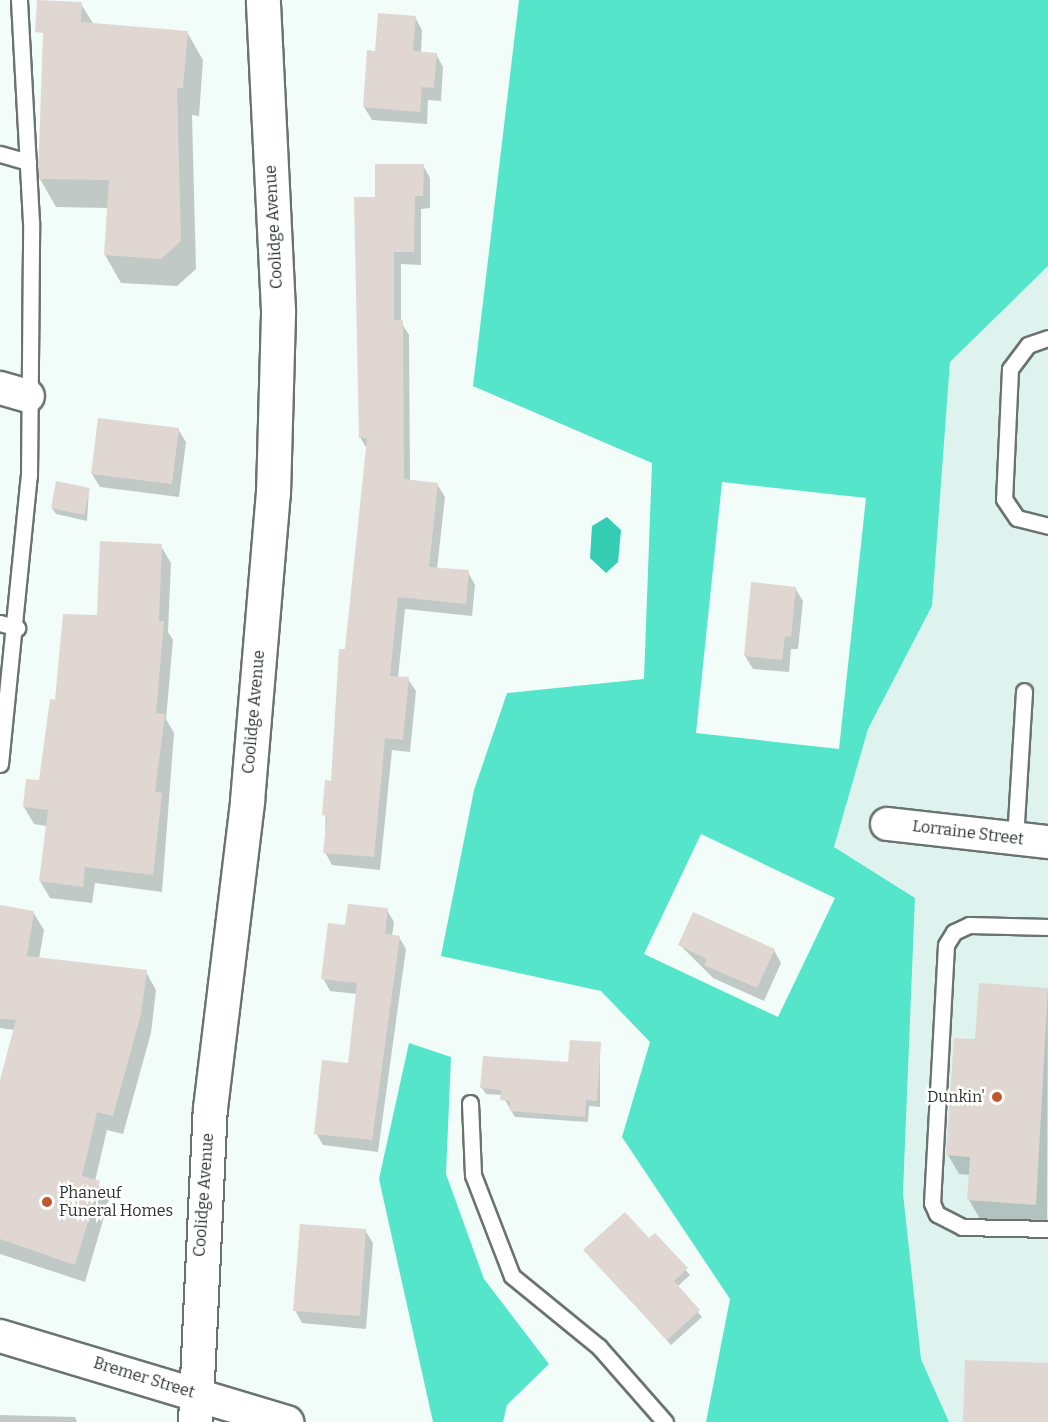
<!DOCTYPE html>
<style>
body{margin:0}
#map{position:relative;width:1048px;height:1422px;overflow:hidden;background:#f2fcf9;font-family:Bitter,serif}
div>[style]{position:absolute}
.built>*{inset:0;background:#dff3ee}
.forest>*{inset:0;background:#55e5cb}
.water>*{inset:0;background:#35ceb5}
.shadow>*{inset:0;background:#0003}
.building>*{inset:0;background:#e0d7d3}
.roads{filter:drop-shadow(2px 0 #6a7370) drop-shadow(-2px 0 #6a7370) drop-shadow(0 2px #6a7370) drop-shadow(0 -2px #6a7370)}
.service>*{height:15px;margin:-7.5px;padding:0 7.5px;transform-origin:7.5px;border-radius:7.5px;background:#fff}
.minor>*{height:32px;margin:-16px;padding:0 16px;transform-origin:16px;border-radius:16px;background:#fff}
.tertiary>*{height:33px;margin:-16.5px;padding:0 16.5px;transform-origin:16.5px;border-radius:16.5px;background:#fff}
.dots>*{width:16px;height:16px;translate:-50% -50%;box-sizing:border-box;border:3px solid #fff;border-radius:50%}
span{translate:-50% -50%;white-space:nowrap;text-align:center;line-height:1.15;-webkit-text-stroke:4.5px #fff;paint-order:stroke}
.street-label{font-size:16px;color:#2e3231}
.poi-label{font-size:16px;color:#2e3231}
.right{translate:-100% -50%;text-align:right}
.left{translate:0 -50%;text-align:left}
</style>
<div id="map">
<div class="built">
<i style="clip-path:polygon(1048px 266px,1048px 1422px,949px 1422px,921px 1359px,903px 1193px,915px 898px,834px 847px,868px 729px,932px 606px,950px 362px)"></i>
</div>
<div class="forest">
<i style="clip-path:polygon(evenodd,519px 0,1048px 0,1048px 266px,950px 362px,932px 606px,868px 729px,834px 847px,915px 898px,903px 1193px,921px 1359px,949px 1422px,706px 1422px,730px 1299px,622px 1137px,650px 1042px,601px 991px,441px 956px,474px 790px,507px 693px,644px 679px,652px 463px,473px 386px,519px 0,722px 482px,866px 498px,839px 749px,696px 733px,722px 482px,519px 0,701px 834px,835px 898px,778px 1017px,644px 954px,701px 834px)"></i>
<i style="clip-path:polygon(409px 1043px,451px 1057px,446px 1174px,484px 1279px,549px 1364px,507px 1405px,503px 1422px,433px 1422px,379px 1179px)"></i>
</div>
<div class="water">
<i style="clip-path:polygon(607px 517px,621px 530px,618px 562px,606px 573px,590px 558px,592px 526px)"></i>
</div>
<div class="shadow">
<i style="clip-path:polygon(47px 1px,81px 4px,94px 25px,187px 32px,203px 60px,199px 116px,192px 115px,196px 269px,177px 286px,121px 283px,105px 255px,108px 208px,56px 207px,40px 179px)"></i>
<i style="clip-path:polygon(415px 17px,422px 30px,421px 53px,436px 54px,443px 67px,441px 101px,428px 100px,427px 124px,372px 120px,364px 107px,376px 52px)"></i>
<i style="clip-path:polygon(423px 165px,430px 178px,430px 208px,421px 209px,421px 265px,401px 264px,401px 322px,409px 335px,410px 481px,437px 484px,445px 497px,437px 569px,468px 572px,475px 585px,472px 616px,405px 609px,398px 678px,408px 679px,416px 691px,410px 752px,392px 750px,380px 870px,332px 865px,325px 852px,326px 782px,333px 783px,367px 449px,360px 437px,376px 198px)"></i>
<i style="clip-path:polygon(178px 429px,186px 442px,179px 497px,100px 487px,92px 474px)"></i>
<i style="clip-path:polygon(89px 490px,87px 521px,56px 514px,52px 508px)"></i>
<i style="clip-path:polygon(161px 546px,171px 563px,168px 632px,173px 640px,166px 719px,174px 733px,162px 892px,95px 883px,92px 903px,50px 898px,40px 881px,47px 826px,34px 824px,24px 807px,40px 782px,57px 701px,99px 617px)"></i>
<i style="clip-path:polygon(795px 588px,803px 601px,798px 649px,791px 649px,789px 672px,753px 669px,745px 656px)"></i>
<i style="clip-path:polygon(0 906px,33px 912px,44px 930px,39px 959px,146px 972px,156px 990px,151px 1033px,123px 1134px,107px 1130px,95px 1181px,109px 1200px,85px 1282px,0 1254px,0 1082px,15px 1030px,0 1028px)"></i>
<i style="clip-path:polygon(387px 910px,394px 922px,392px 936px,399px 937px,406px 949px,378px 1152px,323px 1145px,316px 1133px,349px 1065px,357px 994px,330px 991px,323px 978px,346px 927px)"></i>
<i style="clip-path:polygon(680px 945px,774px 950px,781px 963px,764px 1001px,713px 978px)"></i>
<i style="clip-path:polygon(980px 985px,1048px 989px,1047px 1223px,980px 1219px,969px 1200px,970px 1175px,959px 1174px,948px 1155px,977px 1040px)"></i>
<i style="clip-path:polygon(600px 1043px,600px 1107px,589px 1106px,588px 1122px,515px 1117px,502px 1095px,486px 1094px,482px 1088px,570px 1064px)"></i>
<i style="clip-path:polygon(365px 1230px,373px 1243px,366px 1329px,302px 1323px,295px 1310px)"></i>
<i style="clip-path:polygon(655px 1235px,690px 1275px,677px 1287px,702px 1317px,671px 1345px,585px 1250px,649px 1241px)"></i>
<i style="clip-path:polygon(0 1415px,75px 1417px,77px 1422px,0 1422px)"></i>
</div>
<div class="building">
<i style="clip-path:polygon(37px 0,82px 2px,81px 22px,188px 31px,183px 88px,177px 88px,181px 241px,161px 259px,104px 255px,109px 180px,38px 179px,43px 33px,35px 32px)"></i>
<i style="clip-path:polygon(378px 13px,416px 16px,413px 51px,437px 53px,434px 88px,422px 87px,420px 112px,363px 107px,367px 50px,375px 51px)"></i>
<i style="clip-path:polygon(375px 164px,424px 164px,423px 196px,415px 196px,414px 252px,394px 252px,394px 320px,403px 320px,404px 479px,438px 483px,429px 567px,469px 570px,466px 604px,398px 597px,390px 676px,409px 677px,403px 740px,385px 738px,374px 857px,323px 853px,327px 816px,322px 815px,325px 780px,331px 781px,339px 649px,345px 649px,367px 438px,359px 438px,354px 197px,375px 197px)"></i>
<i style="clip-path:polygon(98px 418px,179px 428px,172px 484px,91px 474px)"></i>
<i style="clip-path:polygon(56px 481px,90px 488px,84px 515px,51px 508px)"></i>
<i style="clip-path:polygon(100px 541px,162px 544px,159px 621px,164px 621px,156px 713px,165px 714px,155px 792px,162px 793px,153px 875px,85px 867px,83px 887px,39px 881px,48px 810px,23px 807px,26px 779px,39px 780px,50px 699px,55px 700px,63px 614px,97px 615px)"></i>
<i style="clip-path:polygon(751px 582px,796px 587px,791px 637px,785px 636px,782px 660px,744px 656px)"></i>
<i style="clip-path:polygon(348px 904px,388px 908px,385px 934px,400px 936px,372px 1140px,314px 1134px,322px 1060px,348px 1063px,357px 983px,321px 979px,328px 923px,345px 925px)"></i>
<i style="clip-path:polygon(0 905px,34px 911px,27px 956px,147px 970px,141px 1014px,113px 1116px,97px 1112px,82px 1176px,100px 1181px,75px 1265px,0 1239px,0 1080px,16px 1020px,0 1019px)"></i>
<i style="clip-path:polygon(693px 912px,775px 949px,757px 988px,704px 965px,707px 959px,678px 945px)"></i>
<i style="clip-path:polygon(979px 983px,1048px 988px,1036px 1205px,967px 1200px,970px 1157px,946px 1155px,954px 1038px,975px 1039px)"></i>
<i style="clip-path:polygon(570px 1040px,601px 1042px,597px 1101px,586px 1100px,585px 1117px,510px 1111px,510px 1101px,500px 1100px,501px 1090px,480px 1088px,483px 1056px,568px 1062px)"></i>
<i style="clip-path:polygon(625px 1212px,649px 1238px,655px 1233px,688px 1268px,674px 1281px,700px 1310px,667px 1340px,583px 1250px)"></i>
<i style="clip-path:polygon(300px 1224px,366px 1229px,360px 1316px,293px 1311px)"></i>
<i style="clip-path:polygon(965px 1360px,1048px 1363px,1048px 1422px,963px 1422px)"></i>
</div>
<div class="roads">
<div class="service">
<i style="left:0;top:154px;width:29px;rotate:16deg"></i>
<i style="left:1048px;top:338px;width:21px;rotate:161deg"></i>
<i style="left:1028px;top:345px;width:30px;rotate:127deg"></i>
<i style="left:1010px;top:369px;width:130px;rotate:92.6deg"></i>
<i style="left:1004px;top:499px;width:23px;rotate:56deg"></i>
<i style="left:1017px;top:518px;width:32px;rotate:14deg"></i>
<i style="left:0;top:623px;width:18px;rotate:16deg"></i>
<i style="left:0;top:764px;width:289px;rotate:-84.3deg"></i>
<i style="left:29px;top:476px;width:254px;rotate:-89.5deg"></i>
<i style="left:31px;top:222px;width:222px;rotate:-93.1deg"></i>
<i style="left:1015px;top:839px;width:148px;rotate:-86.5deg"></i>
<i style="left:1048px;top:927px;width:79px;rotate:-178.5deg"></i>
<i style="left:969px;top:925px;width:17px;rotate:155deg"></i>
<i style="left:954px;top:932px;width:15px;rotate:122deg"></i>
<i style="left:946px;top:945px;width:258px;rotate:93.1deg"></i>
<i style="left:932px;top:1203px;width:12px;rotate:66deg"></i>
<i style="left:937px;top:1214px;width:28px;rotate:27deg"></i>
<i style="left:962px;top:1227px;width:86px;rotate:1.3deg"></i>
<i style="left:470px;top:1103px;width:72px;rotate:87.6deg"></i>
<i style="left:473px;top:1175px;width:108px;rotate:68.9deg"></i>
<i style="left:512px;top:1276px;width:112px;rotate:39.2deg"></i>
<i style="left:599px;top:1347px;width:100px;rotate:48.7deg"></i>
</div>
<div class="minor">
<i style="left:0;top:388px;width:29px;rotate:16deg"></i>
<i style="left:887px;top:824px;width:162px;rotate:6.4deg"></i>
<i style="left:0;top:1336px;width:300px;rotate:16.7deg"></i>
</div>
<div class="tertiary">
<i style="left:195px;top:1422px;width:314px;rotate:-87.3deg"></i>
<i style="left:210px;top:1108px;width:309px;rotate:-83.1deg"></i>
<i style="left:247px;top:801px;width:309px;rotate:-85.2deg"></i>
<i style="left:273px;top:493px;width:183px;rotate:-88.4deg"></i>
<i style="left:278px;top:310px;width:310px;rotate:-92.8deg"></i>
</div>
</div>
<div class="dots">
<i style="left:997px;top:1097px;background:#bf582d"></i>
<i style="left:47px;top:1202px;background:#bf582d"></i>
</div>
<div class="street-label">
<span style="left:274px;top:227px;rotate:-93deg">Coolidge Avenue</span>
<span style="left:254px;top:712px;rotate:-85deg">Coolidge Avenue</span>
<span style="left:968px;top:833px;rotate:7deg">Lorraine Street</span>
<span style="left:204px;top:1195px;rotate:-86deg">Coolidge Avenue</span>
<span style="left:144px;top:1378px;rotate:17deg">Bremer Street</span>
</div>
<div class="poi-label">
<span class="right" style="left:985px;top:1097px">Dunkin'</span>
<span class="left" style="left:59px;top:1202px">Phaneuf<br>Funeral Homes</span>
</div>
</div>
